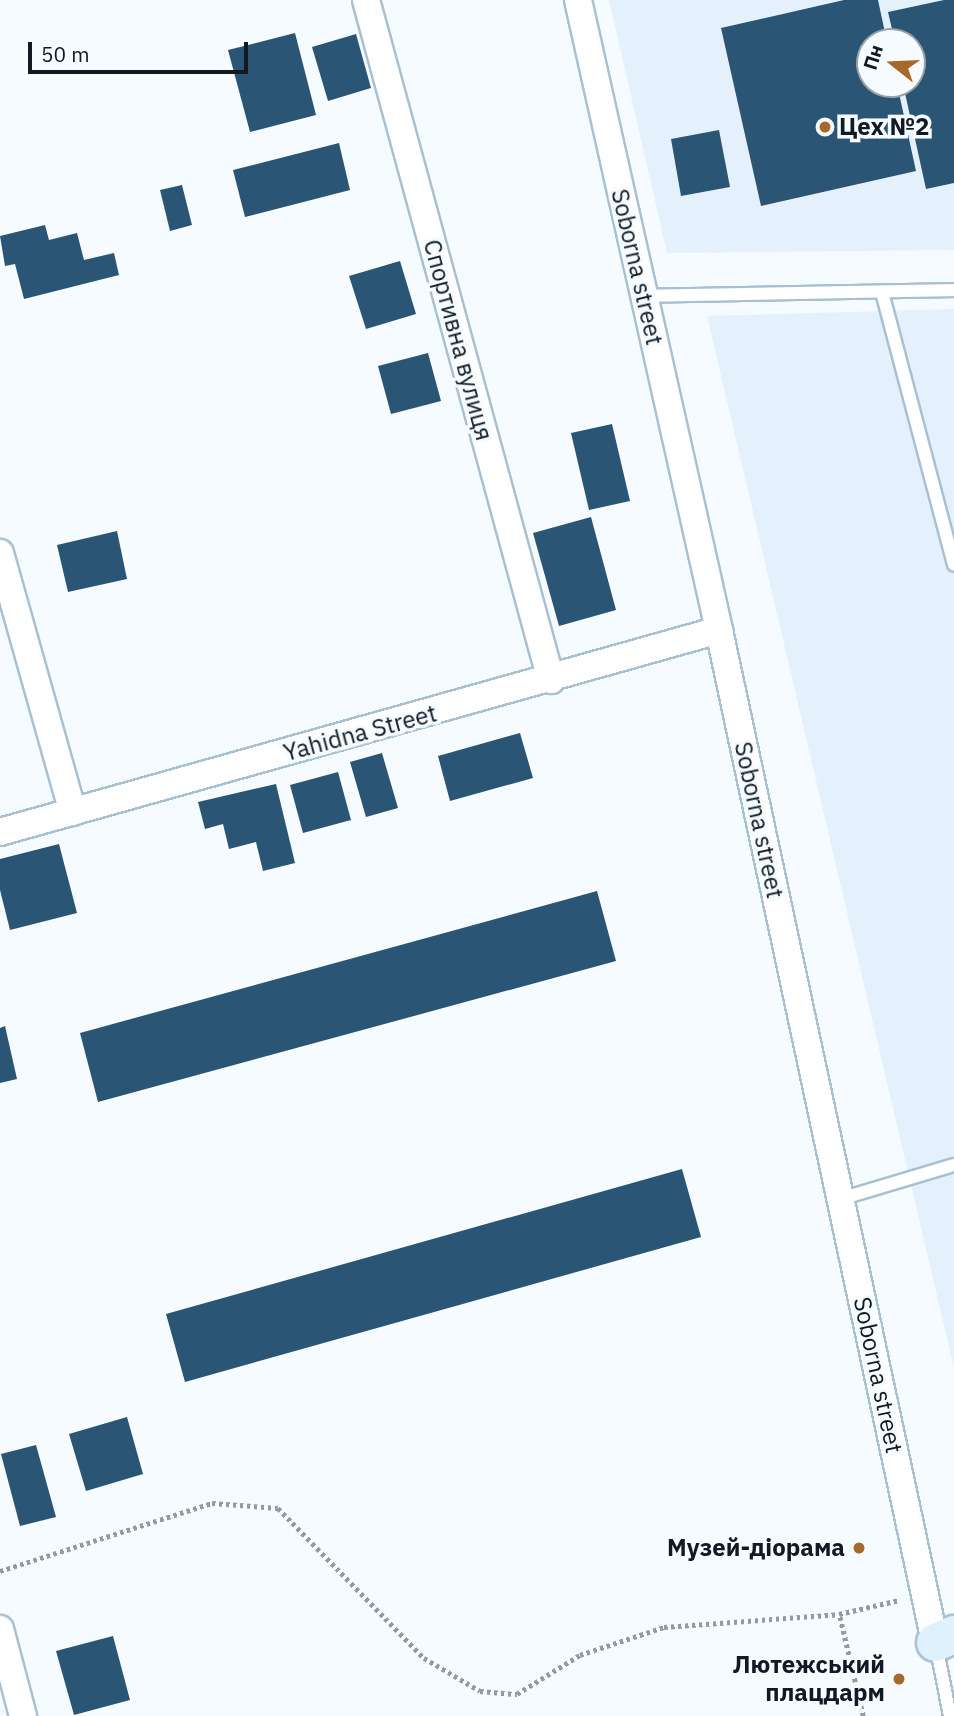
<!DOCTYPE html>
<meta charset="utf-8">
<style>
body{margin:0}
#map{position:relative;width:954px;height:1716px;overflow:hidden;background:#f6fbff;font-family:"IBM Plex Sans",sans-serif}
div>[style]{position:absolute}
.built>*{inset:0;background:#e4f1fc}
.building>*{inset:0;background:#2a5575}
.path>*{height:4.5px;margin-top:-2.25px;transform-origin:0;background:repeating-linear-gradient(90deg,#949aa0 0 3.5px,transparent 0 7px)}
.roads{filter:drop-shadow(2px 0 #a8c0d4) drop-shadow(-2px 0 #a8c0d4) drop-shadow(0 2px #a8c0d4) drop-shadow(0 -2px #a8c0d4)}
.lane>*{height:12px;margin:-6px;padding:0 6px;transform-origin:6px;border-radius:6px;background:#fff}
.street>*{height:26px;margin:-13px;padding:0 13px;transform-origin:13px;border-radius:13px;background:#fff}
.secondary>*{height:37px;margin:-18.5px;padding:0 18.5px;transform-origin:18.5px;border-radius:18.5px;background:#e0f1fe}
.dots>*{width:19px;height:19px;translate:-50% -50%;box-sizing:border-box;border:4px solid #f6fbff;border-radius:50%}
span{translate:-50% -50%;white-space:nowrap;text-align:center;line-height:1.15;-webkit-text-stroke:7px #f6fbff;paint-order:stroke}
.poi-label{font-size:24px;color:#111a22;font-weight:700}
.left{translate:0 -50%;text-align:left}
.right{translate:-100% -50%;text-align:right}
.street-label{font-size:24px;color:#111a22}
.north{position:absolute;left:856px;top:28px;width:70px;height:70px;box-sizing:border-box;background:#f6fbff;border:2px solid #9aa1a7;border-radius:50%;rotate:288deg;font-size:19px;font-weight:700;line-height:28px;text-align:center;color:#111a22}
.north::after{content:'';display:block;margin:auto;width:24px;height:32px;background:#a5692b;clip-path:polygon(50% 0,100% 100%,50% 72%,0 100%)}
.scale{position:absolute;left:28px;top:42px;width:220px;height:32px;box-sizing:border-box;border:4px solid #111a22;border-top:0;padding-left:9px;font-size:21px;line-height:24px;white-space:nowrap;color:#111a22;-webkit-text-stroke:5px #f6fbff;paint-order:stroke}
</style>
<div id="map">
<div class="built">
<i style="clip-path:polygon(evenodd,609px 0,954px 0,954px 250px,667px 253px,609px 0,870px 42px,912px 42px,912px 84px,870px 84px,870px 42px)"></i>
<i style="clip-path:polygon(954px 309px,954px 1368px,707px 316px)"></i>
</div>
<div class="building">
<i style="clip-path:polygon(844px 0,878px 0,887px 42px,870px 42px,870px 84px,897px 84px,916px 171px,761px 206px,721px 28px)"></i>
<i style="clip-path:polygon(944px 0,954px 0,954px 183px,926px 189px,903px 84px,912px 84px,912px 42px,895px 42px,888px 12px)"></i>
<i style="clip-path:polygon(295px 33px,316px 115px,250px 132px,228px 50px)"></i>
<i style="clip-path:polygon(356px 34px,371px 88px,328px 101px,312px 47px)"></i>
<i style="clip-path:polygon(719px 130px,730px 187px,681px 196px,671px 139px)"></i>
<i style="clip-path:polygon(339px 143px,350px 190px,245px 217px,233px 170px)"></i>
<i style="clip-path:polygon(182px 185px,192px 225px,170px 231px,160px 190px)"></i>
<i style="clip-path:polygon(45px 225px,49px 240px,77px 233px,84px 260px,114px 253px,119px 275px,24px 299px,15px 264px,5px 266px,0 236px)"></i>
<i style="clip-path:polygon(400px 261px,416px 314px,366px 329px,349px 276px)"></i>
<i style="clip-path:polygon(428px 353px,441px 401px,391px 414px,378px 366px)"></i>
<i style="clip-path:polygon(612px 424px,630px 501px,589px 510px,571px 433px)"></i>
<i style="clip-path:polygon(591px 517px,616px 610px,559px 626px,533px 533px)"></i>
<i style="clip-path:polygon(117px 531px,127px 579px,68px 592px,57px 545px)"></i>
<i style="clip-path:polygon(520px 733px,533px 778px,450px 801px,438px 756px)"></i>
<i style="clip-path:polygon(382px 753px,398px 808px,366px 817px,350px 762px)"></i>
<i style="clip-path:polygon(338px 772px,351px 820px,303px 833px,290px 785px)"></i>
<i style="clip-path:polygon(276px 784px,295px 863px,263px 871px,256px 842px,229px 849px,223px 824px,205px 829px,198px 802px)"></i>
<i style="clip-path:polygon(59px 844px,77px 913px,10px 930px,0 890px,0 859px)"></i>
<i style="clip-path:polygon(597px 891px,616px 961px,98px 1102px,80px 1033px)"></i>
<i style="clip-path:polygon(5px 1026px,17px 1079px,0 1083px,0 1028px)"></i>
<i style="clip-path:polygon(682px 1169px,701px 1237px,185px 1382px,166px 1314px)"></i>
<i style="clip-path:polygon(127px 1417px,143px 1474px,86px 1491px,69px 1434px)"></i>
<i style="clip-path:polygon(36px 1445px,56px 1517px,20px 1526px,1px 1454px)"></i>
<i style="clip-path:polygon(113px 1636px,130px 1700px,74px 1715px,56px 1651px)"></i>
</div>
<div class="path">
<i style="left:0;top:1571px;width:223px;rotate:-17.8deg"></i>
<i style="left:212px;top:1503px;width:66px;rotate:4.3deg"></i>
<i style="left:278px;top:1508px;width:209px;rotate:45.8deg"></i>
<i style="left:424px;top:1658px;width:65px;rotate:30.5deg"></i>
<i style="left:480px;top:1691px;width:37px;rotate:5deg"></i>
<i style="left:517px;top:1694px;width:74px;rotate:-31.8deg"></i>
<i style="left:580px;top:1655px;width:89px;rotate:-18.4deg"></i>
<i style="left:664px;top:1627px;width:175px;rotate:-4.2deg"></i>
<i style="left:863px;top:1716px;width:105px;rotate:-103.2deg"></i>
<i style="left:839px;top:1614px;width:62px;rotate:-13.1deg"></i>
</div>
<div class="roads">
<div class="lane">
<i style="left:882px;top:292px;width:282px;rotate:75.2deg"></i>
<i style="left:643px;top:296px;width:311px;rotate:-1.1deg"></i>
<i style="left:840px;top:1199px;width:119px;rotate:-16.6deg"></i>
<i style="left:936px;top:1644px;width:73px;rotate:79deg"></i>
</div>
<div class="street">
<i style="left:366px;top:0;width:705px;rotate:74.78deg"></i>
<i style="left:578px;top:0;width:646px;rotate:77.38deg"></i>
<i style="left:719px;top:630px;width:1035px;rotate:77.95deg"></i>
<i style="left:0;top:553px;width:269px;rotate:74.3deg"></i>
<i style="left:0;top:832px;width:747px;rotate:-15.69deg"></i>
<i style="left:0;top:1629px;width:90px;rotate:75.2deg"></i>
</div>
<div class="secondary">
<i style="left:935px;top:1642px;width:21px;rotate:-23deg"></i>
</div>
</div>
<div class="dots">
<i style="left:825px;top:127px;background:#a5692b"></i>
<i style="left:859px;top:1548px;background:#a5692b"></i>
<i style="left:899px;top:1679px;background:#a5692b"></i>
</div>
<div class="poi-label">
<span class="left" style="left:839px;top:127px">Цех №2</span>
<span class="right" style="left:845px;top:1548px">Музей-діорама</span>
<span class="right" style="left:885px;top:1679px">Лютежський<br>плацдарм</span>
</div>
<div class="street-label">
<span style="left:637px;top:267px;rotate:77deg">Soborna street</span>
<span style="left:458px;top:340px;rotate:75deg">Спортивна вулиця</span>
<span style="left:360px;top:733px;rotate:-15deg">Yahidna Street</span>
<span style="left:759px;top:820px;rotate:78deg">Soborna street</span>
<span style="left:878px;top:1375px;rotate:78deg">Soborna street</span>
</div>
<div class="north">Пн</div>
<div class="scale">50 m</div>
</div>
